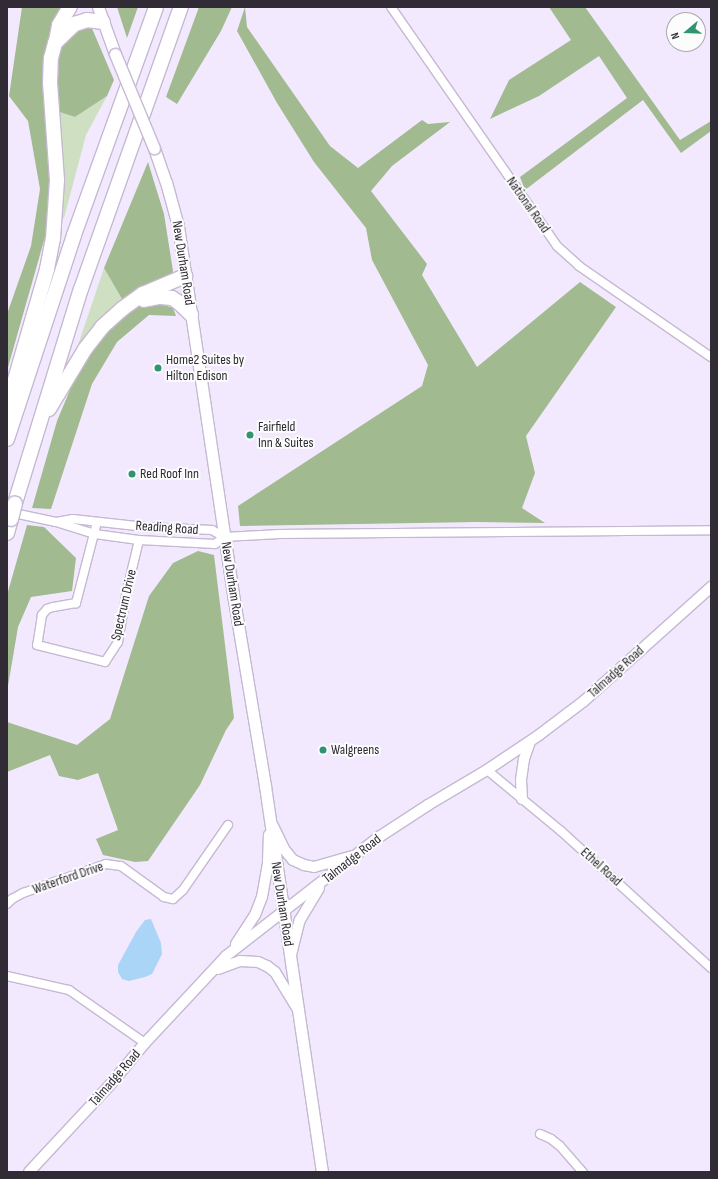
<!DOCTYPE html>
<style>
body{margin:0}
#map{position:relative;width:718px;height:1179px;overflow:hidden;background:#f3e9ff;font-family:"Sofia Sans Condensed",sans-serif}
div>[style]{position:absolute}
.green>*{inset:0;background:#cedfc2}
.forest>*{inset:0;background:#a2ba90}
.water>*{inset:0;background:#abd5f6}
.roads{filter:drop-shadow(1px 0 #c5b9d2) drop-shadow(-1px 0 #c5b9d2) drop-shadow(0 1px #c5b9d2) drop-shadow(0 -1px #c5b9d2)}
.minor>*{height:8px;margin:-4px;padding:0 4px;transform-origin:4px;border-radius:4px;background:#fff}
.tertiary>*{height:10px;margin:-5px;padding:0 5px;transform-origin:5px;border-radius:5px;background:#fff}
.secondary>*{height:11px;margin:-5.5px;padding:0 5.5px;transform-origin:5.5px;border-radius:5.5px;background:#fff}
.motorway>*{height:14px;margin:-7px;padding:0 7px;transform-origin:7px;border-radius:7px;background:#fff}
.bridges{filter:drop-shadow(1px 0 #c5b9d2) drop-shadow(-1px 0 #c5b9d2) drop-shadow(0 1px #c5b9d2) drop-shadow(0 -1px #c5b9d2)}
.secondary-bridge>*{height:11px;margin:-5.5px;padding:0 5.5px;transform-origin:5.5px;border-radius:5.5px;background:#fff}
.motorway-bridge>*{height:14px;margin:-7px;padding:0 7px;transform-origin:7px;border-radius:7px;background:#fff}
.dots>*{width:11px;height:11px;translate:-50% -50%;box-sizing:border-box;border:2px solid #fbfcfb;border-radius:50%}
span{translate:-50% -50%;white-space:nowrap;text-align:center;line-height:1.15;-webkit-text-stroke:4px #fbfcfb;paint-order:stroke}
.street-label{font-size:14px;color:#302b35}
.poi-label{font-size:14px;color:#302b35}
.left{translate:0 -50%;text-align:left}
.frame{position:absolute;inset:0;border:8px solid #302b35;pointer-events:none}
.north{position:absolute;left:666px;top:12px;width:40px;height:40px;box-sizing:border-box;background:#fbfcfb;border:1px solid #aaa8ac;border-radius:50%;rotate:251deg;font-size:11px;font-weight:700;line-height:16px;text-align:center;color:#302b35}
.north::after{content:'';display:block;margin:auto;width:14px;height:18px;background:#2f9470;clip-path:polygon(50% 0,100% 100%,50% 72%,0 100%)}
</style>
<div id="map">
<div class="green">
<i style="clip-path:polygon(107px 96px,86px 135px,64px 218px,60px 217px,55px 107px,75px 117px)"></i>
<i style="clip-path:polygon(104px 268px,122px 299px,77px 348px)"></i>
</div>
<div class="forest">
<i style="clip-path:polygon(22px 7px,64px 7px,43px 60px,52px 180px,50px 211px,45px 237px,7px 371px,7px 314px,31px 246px,40px 189px,28px 121px,9px 96px)"></i>
<i style="clip-path:polygon(117px 7px,138px 7px,127px 38px)"></i>
<i style="clip-path:polygon(199px 7px,232px 7px,221px 31px,177px 104px,166px 97px)"></i>
<i style="clip-path:polygon(245px 7px,247px 27px,330px 146px,358px 168px,422px 120px,428px 124px,450px 122px,392px 166px,371px 191px,427px 264px,422px 275px,477px 367px,580px 282px,616px 307px,526px 436px,535px 473px,522px 508px,545px 523px,477px 522px,240px 526px,238px 506px,422px 386px,428px 365px,372px 260px,366px 228px,314px 162px,277px 103px,237px 31px)"></i>
<i style="clip-path:polygon(549px 7px,585px 7px,680px 140px,711px 121px,711px 131px,681px 153px,643px 100px,525px 190px,520px 177px,627px 98px,599px 56px,539px 96px,490px 119px,509px 80px,571px 40px)"></i>
<i style="clip-path:polygon(91px 26px,114px 80px,107px 96px,75px 117px,60px 112px,55px 107px,54px 70px,61px 43px,77px 30px)"></i>
<i style="clip-path:polygon(148px 162px,164px 214px,173px 271px,170px 278px,143px 287px,122px 299px,104px 268px)"></i>
<i style="clip-path:polygon(158px 303px,173px 308px,176px 316px,149px 315px,117px 342px,92px 384px,51px 509px,32px 508px,57px 421px,72px 385px,91px 351px,112px 327px,137px 306px)"></i>
<i style="clip-path:polygon(27px 525px,44px 527px,76px 558px,72px 591px,31px 597px,18px 627px,7px 692px,7px 595px)"></i>
<i style="clip-path:polygon(198px 551px,214px 555px,234px 718px,226px 730px,200px 785px,148px 861px,135px 862px,103px 855px,96px 839px,118px 830px,98px 773px,78px 780px,59px 776px,50px 755px,7px 772px,7px 722px,77px 745px,110px 719px,149px 596px,173px 563px)"></i>
</div>
<div class="water">
<i style="clip-path:polygon(151px 919px,161px 943px,162px 954px,152px 974px,145px 977px,129px 981px,122px 979px,118px 972px,118px 965px,136px 932px,145px 920px)"></i>
</div>
<div class="roads">
<div class="minor">
<i style="left:391px;top:7px;width:291px;rotate:55.2deg"></i>
<i style="left:557px;top:246px;width:30px;rotate:42deg"></i>
<i style="left:579px;top:266px;width:160px;rotate:34.6deg"></i>
<i style="left:9px;top:512px;width:48px;rotate:12deg"></i>
<i style="left:56px;top:522px;width:41px;rotate:17.1deg"></i>
<i style="left:95px;top:534px;width:44px;rotate:7.8deg"></i>
<i style="left:139px;top:540px;width:76px;rotate:3deg"></i>
<i style="left:215px;top:544px;width:11px;rotate:-38deg"></i>
<i style="left:56px;top:522px;width:17px;rotate:-10deg"></i>
<i style="left:73px;top:519px;width:73px;rotate:6.3deg"></i>
<i style="left:146px;top:527px;width:66px;rotate:2.6deg"></i>
<i style="left:212px;top:530px;width:14px;rotate:30deg"></i>
<i style="left:97px;top:522px;width:84px;rotate:104.5deg"></i>
<i style="left:76px;top:603px;width:23px;rotate:170deg"></i>
<i style="left:53px;top:607px;width:6px;rotate:162deg"></i>
<i style="left:47px;top:609px;width:8px;rotate:130deg"></i>
<i style="left:42px;top:615px;width:30px;rotate:99deg"></i>
<i style="left:37px;top:645px;width:70px;rotate:14deg"></i>
<i style="left:105px;top:662px;width:24px;rotate:-57deg"></i>
<i style="left:118px;top:642px;width:53px;rotate:-80.2deg"></i>
<i style="left:127px;top:590px;width:51px;rotate:-76.5deg"></i>
<i style="left:224px;top:537px;width:56px;rotate:-3.1deg"></i>
<i style="left:280px;top:534px;width:431px;rotate:-0.5deg"></i>
<i style="left:487px;top:770px;width:96px;rotate:39.5deg"></i>
<i style="left:561px;top:831px;width:203px;rotate:42.4deg"></i>
<i style="left:7px;top:904px;width:7px;rotate:-45deg"></i>
<i style="left:12px;top:899px;width:13px;rotate:-29deg"></i>
<i style="left:23px;top:893px;width:88px;rotate:-19.3deg"></i>
<i style="left:106px;top:864px;width:15px;rotate:8deg"></i>
<i style="left:121px;top:866px;width:53px;rotate:35.8deg"></i>
<i style="left:164px;top:897px;width:9px;rotate:13deg"></i>
<i style="left:173px;top:899px;width:13px;rotate:-42deg"></i>
<i style="left:183px;top:890px;width:79px;rotate:-55.3deg"></i>
<i style="left:7px;top:976px;width:64px;rotate:12.7deg"></i>
<i style="left:69px;top:990px;width:93px;rotate:34.9deg"></i>
<i style="left:540px;top:1134px;width:12px;rotate:24deg"></i>
<i style="left:551px;top:1139px;width:11px;rotate:38deg"></i>
<i style="left:560px;top:1146px;width:35px;rotate:49deg"></i>
</div>
<div class="tertiary">
<i style="left:522px;top:799px;width:19px;rotate:-93deg"></i>
<i style="left:521px;top:780px;width:21px;rotate:-82deg"></i>
<i style="left:524px;top:759px;width:18px;rotate:-71deg"></i>
<i style="left:273px;top:826px;width:25px;rotate:64deg"></i>
<i style="left:284px;top:849px;width:14px;rotate:51deg"></i>
<i style="left:293px;top:860px;width:12px;rotate:24deg"></i>
<i style="left:304px;top:865px;width:10px;rotate:11deg"></i>
<i style="left:314px;top:867px;width:40px;rotate:-16deg"></i>
<i style="left:236px;top:944px;width:35px;rotate:-57deg"></i>
<i style="left:255px;top:915px;width:19px;rotate:-69deg"></i>
<i style="left:262px;top:897px;width:36px;rotate:-80deg"></i>
<i style="left:268px;top:862px;width:27px;rotate:-88deg"></i>
<i style="left:291px;top:955px;width:36px;rotate:-76deg"></i>
<i style="left:300px;top:920px;width:37px;rotate:-59deg"></i>
<i style="left:218px;top:969px;width:23px;rotate:-20deg"></i>
<i style="left:240px;top:961px;width:18px;rotate:3deg"></i>
<i style="left:258px;top:962px;width:10px;rotate:24deg"></i>
<i style="left:267px;top:966px;width:10px;rotate:37deg"></i>
<i style="left:275px;top:972px;width:42px;rotate:58.6deg"></i>
<i style="left:29px;top:1172px;width:117px;rotate:-47.1deg"></i>
<i style="left:109px;top:1086px;width:56px;rotate:-50.1deg"></i>
<i style="left:145px;top:1043px;width:119px;rotate:-47deg"></i>
<i style="left:226px;top:956px;width:194px;rotate:-37.9deg"></i>
<i style="left:379px;top:837px;width:59px;rotate:-33.1deg"></i>
<i style="left:428px;top:805px;width:69px;rotate:-30.7deg"></i>
<i style="left:487px;top:770px;width:63px;rotate:-33.9deg"></i>
<i style="left:539px;top:735px;width:56px;rotate:-37.1deg"></i>
<i style="left:584px;top:701px;width:171px;rotate:-41.9deg"></i>
</div>
<div class="secondary">
<i style="left:98px;top:7px;width:50px;rotate:70.1deg"></i>
<i style="left:154px;top:148px;width:36px;rotate:71deg"></i>
<i style="left:166px;top:182px;width:46px;rotate:74.7deg"></i>
<i style="left:178px;top:226px;width:378px;rotate:81.5deg"></i>
<i style="left:234px;top:600px;width:189px;rotate:80.5deg"></i>
<i style="left:265px;top:786px;width:390px;rotate:81.6deg"></i>
</div>
<div class="motorway">
<i style="left:56px;top:41px;width:16px;rotate:-79deg"></i>
<i style="left:59px;top:25px;width:21px;rotate:-59deg"></i>
<i style="left:144px;top:300px;width:16px;rotate:-11deg"></i>
<i style="left:160px;top:297px;width:12px;rotate:5deg"></i>
<i style="left:172px;top:298px;width:7px;rotate:34deg"></i>
<i style="left:178px;top:302px;width:18px;rotate:43deg"></i>
<i style="left:7px;top:407px;width:144px;rotate:-73.8deg"></i>
<i style="left:47px;top:269px;width:31px;rotate:-79deg"></i>
<i style="left:53px;top:239px;width:59px;rotate:-86.1deg"></i>
<i style="left:57px;top:180px;width:97px;rotate:-94.1deg"></i>
<i style="left:50px;top:83px;width:25px;rotate:-88deg"></i>
<i style="left:51px;top:58px;width:16px;rotate:-75deg"></i>
<i style="left:55px;top:43px;width:28px;rotate:-44deg"></i>
<i style="left:75px;top:24px;width:13px;rotate:-18deg"></i>
<i style="left:87px;top:20px;width:16px;rotate:7deg"></i>
<i style="left:49px;top:409px;width:70px;rotate:-59deg"></i>
<i style="left:85px;top:349px;width:28px;rotate:-52deg"></i>
<i style="left:102px;top:327px;width:27px;rotate:-42deg"></i>
<i style="left:122px;top:309px;width:26px;rotate:-36deg"></i>
<i style="left:143px;top:294px;width:46px;rotate:-23.2deg"></i>
<i style="left:7px;top:439px;width:215px;rotate:-71.8deg"></i>
<i style="left:74px;top:235px;width:242px;rotate:-70.2deg"></i>
<i style="left:15px;top:503px;width:224px;rotate:-72.9deg"></i>
<i style="left:81px;top:289px;width:299px;rotate:-70.5deg"></i>
<i style="left:7px;top:533px;width:15px;rotate:-74deg"></i>
</div>
</div>
<div class="bridges">
<div class="secondary-bridge">
<i style="left:115px;top:54px;width:102px;rotate:67.5deg"></i>
</div>
<div class="motorway-bridge">
<i style="left:11px;top:519px;width:16px;rotate:-76deg"></i>
</div>
</div>
<div class="dots">
<i style="left:158px;top:368px;background:#2f9470"></i>
<i style="left:250px;top:435px;background:#2f9470"></i>
<i style="left:132px;top:474px;background:#2f9470"></i>
<i style="left:323px;top:750px;background:#2f9470"></i>
</div>
<div class="street-label">
<span style="left:528px;top:205px;rotate:55deg">National Road</span>
<span style="left:183px;top:263px;rotate:81deg">New Durham Road</span>
<span style="left:167px;top:528px;rotate:4deg">Reading Road</span>
<span style="left:232px;top:584px;rotate:81deg">New Durham Road</span>
<span style="left:124px;top:605px;rotate:-77deg">Spectrum Drive</span>
<span style="left:616px;top:672px;rotate:-42deg">Talmadge Road</span>
<span style="left:352px;top:859px;rotate:-38deg">Talmadge Road</span>
<span style="left:601px;top:867px;rotate:42deg">Ethel Road</span>
<span style="left:68px;top:878px;rotate:-19deg">Waterford Drive</span>
<span style="left:282px;top:904px;rotate:81deg">New Durham Road</span>
<span style="left:115px;top:1078px;rotate:-49deg">Talmadge Road</span>
</div>
<div class="poi-label">
<span class="left" style="left:166px;top:368px">Home2 Suites by<br>Hilton Edison</span>
<span class="left" style="left:258px;top:435px">Fairfield<br>Inn &amp; Suites</span>
<span class="left" style="left:140px;top:474px">Red Roof Inn</span>
<span class="left" style="left:331px;top:750px">Walgreens</span>
</div>
<div class="frame"></div>
<div class="north">N</div>
</div>
